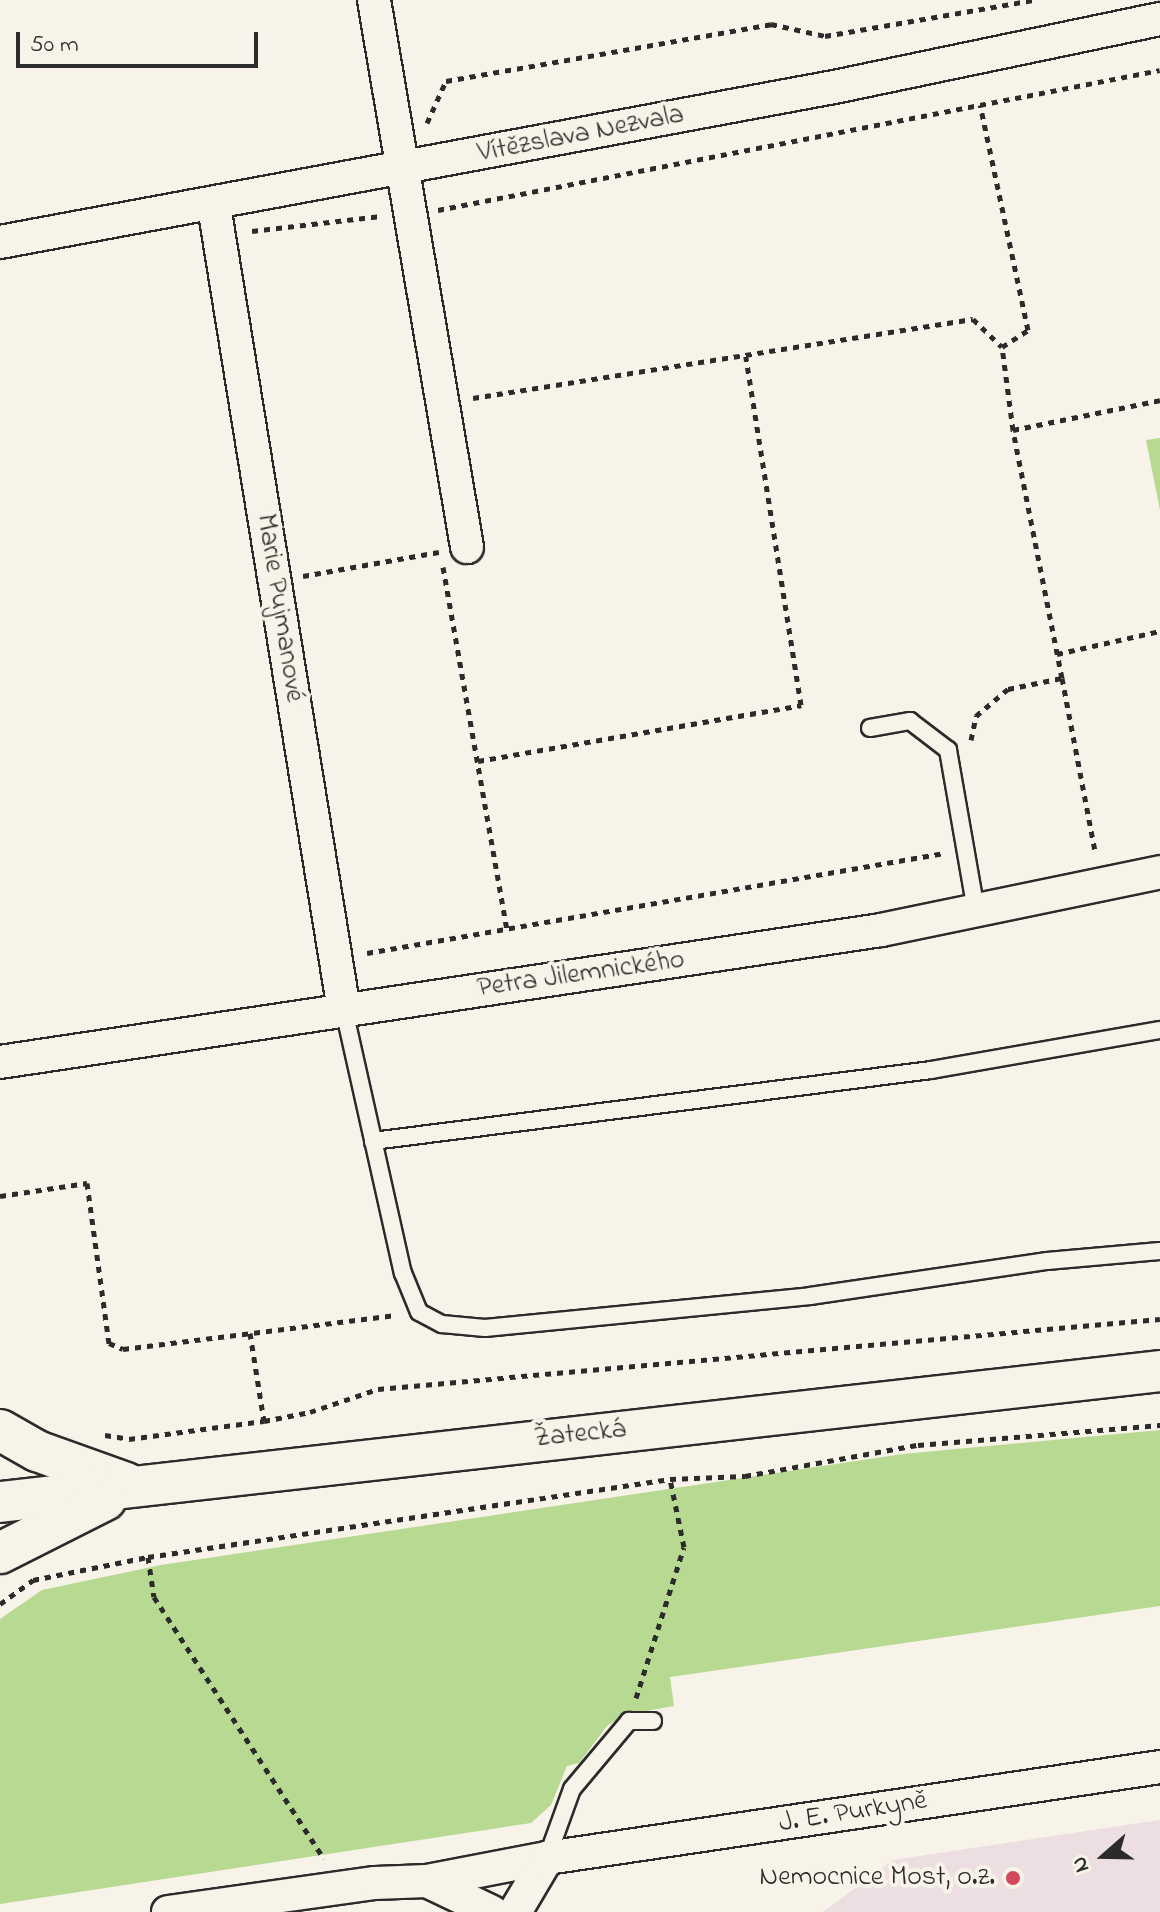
<!DOCTYPE html>
<meta charset="utf-8">
<style>
body{margin:0}
#map{position:relative;width:1160px;height:1912px;overflow:hidden;background:#f7f3e8;font-family:"Indie Flower",sans-serif}
div>[style]{position:absolute}
.built>*{inset:0;background:#eddee2}
.green>*{inset:0;background:#b8d992}
.path>*{height:5px;margin-top:-2.5px;transform-origin:0;background:repeating-linear-gradient(90deg,#2b2b2b 0 6px,transparent 0 12px)}
.roads{filter:drop-shadow(2px 0 #2b2b2b) drop-shadow(-2px 0 #2b2b2b) drop-shadow(0 2px #2b2b2b) drop-shadow(0 -2px #2b2b2b)}
.service>*{height:16px;margin:-8px;padding:0 8px;transform-origin:8px;border-radius:8px;background:#f7f3e8}
.minor>*{height:32px;margin:-16px;padding:0 16px;transform-origin:16px;border-radius:16px;background:#f7f3e8}
.tertiary>*{height:40px;margin:-20px;padding:0 20px;transform-origin:20px;border-radius:20px;background:#f7f3e8}
.dots>*{width:22px;height:22px;translate:-50% -50%;box-sizing:border-box;border:4px solid #f7f3e8;border-radius:50%}
span{translate:-50% -50%;white-space:nowrap;text-align:center;line-height:1.15;-webkit-text-stroke:8px #f7f3e8;paint-order:stroke}
.street-label{font-size:28px;color:#2b2b2b}
.poi-label{font-size:28px;color:#2b2b2b}
.right{translate:-100% -50%;text-align:right}
.north{position:absolute;left:1064px;top:1816px;width:80px;height:80px;-webkit-text-stroke:6px #f7f3e8;paint-order:stroke;rotate:250deg;font-size:22px;font-weight:700;line-height:32px;text-align:center;color:#2b2b2b}
.north::after{content:'';display:block;margin:auto;width:28px;height:36px;background:#2b2b2b;clip-path:polygon(50% 0,100% 100%,50% 72%,0 100%)}
.scale{position:absolute;left:16px;top:32px;width:242px;height:36px;box-sizing:border-box;border:4px solid #2b2b2b;border-top:0;padding-left:10px;font-size:24px;line-height:28px;white-space:nowrap;color:#2b2b2b;-webkit-text-stroke:6px #f7f3e8;paint-order:stroke}
</style>
<div id="map">
<div class="built">
<i style="clip-path:polygon(1160px 1820px,1160px 1912px,823px 1912px,893px 1860px)"></i>
</div>
<div class="green">
<i style="clip-path:polygon(1160px 438px,1160px 510px,1146px 440px)"></i>
<i style="clip-path:polygon(1160px 1430px,1160px 1606px,670px 1677px,674px 1706px,624px 1715px,607px 1726px,579px 1763px,567px 1766px,551px 1805px,531px 1823px,0 1904px,0 1619px,42px 1590px,161px 1565px,903px 1454px)"></i>
</div>
<div class="path">
<i style="left:427px;top:123px;width:46px;rotate:-65.7deg"></i>
<i style="left:446px;top:81px;width:330px;rotate:-9.9deg"></i>
<i style="left:771px;top:24px;width:55px;rotate:12.5deg"></i>
<i style="left:825px;top:36px;width:211px;rotate:-9.8deg"></i>
<i style="left:438px;top:210px;width:735px;rotate:-10.97deg"></i>
<i style="left:252px;top:231px;width:130px;rotate:-6.6deg"></i>
<i style="left:473px;top:398px;width:506px;rotate:-8.98deg"></i>
<i style="left:973px;top:319px;width:40px;rotate:44deg"></i>
<i style="left:1013px;top:430px;width:150px;rotate:-11.5deg"></i>
<i style="left:443px;top:567px;width:368px;rotate:80deg"></i>
<i style="left:303px;top:576px;width:138px;rotate:-10deg"></i>
<i style="left:1057px;top:654px;width:106px;rotate:-12.6deg"></i>
<i style="left:1062px;top:678px;width:176px;rotate:79.2deg"></i>
<i style="left:971px;top:740px;width:25px;rotate:-78deg"></i>
<i style="left:976px;top:716px;width:42px;rotate:-40.2deg"></i>
<i style="left:1008px;top:689px;width:55px;rotate:-11.5deg"></i>
<i style="left:1062px;top:678px;width:253px;rotate:-101.2deg"></i>
<i style="left:1013px;top:430px;width:84px;rotate:-97.5deg"></i>
<i style="left:1002px;top:347px;width:31px;rotate:-33deg"></i>
<i style="left:1028px;top:330px;width:230px;rotate:-102deg"></i>
<i style="left:478px;top:761px;width:328px;rotate:-9.8deg"></i>
<i style="left:801px;top:705px;width:353px;rotate:-99deg"></i>
<i style="left:367px;top:953px;width:586px;rotate:-9.83deg"></i>
<i style="left:0;top:1196px;width:88px;rotate:-8.5deg"></i>
<i style="left:87px;top:1183px;width:162px;rotate:82.2deg"></i>
<i style="left:109px;top:1343px;width:15px;rotate:23deg"></i>
<i style="left:123px;top:1349px;width:275px;rotate:-7.1deg"></i>
<i style="left:250px;top:1333px;width:89px;rotate:81deg"></i>
<i style="left:105px;top:1435px;width:24px;rotate:9deg"></i>
<i style="left:129px;top:1439px;width:136px;rotate:-7.6deg"></i>
<i style="left:264px;top:1421px;width:47px;rotate:-11.1deg"></i>
<i style="left:310px;top:1412px;width:72px;rotate:-18.7deg"></i>
<i style="left:378px;top:1389px;width:785px;rotate:-5.12deg"></i>
<i style="left:148px;top:1557px;width:40px;rotate:81.5deg"></i>
<i style="left:154px;top:1597px;width:312px;rotate:57deg"></i>
<i style="left:0;top:1604px;width:41px;rotate:-36deg"></i>
<i style="left:33px;top:1580px;width:117px;rotate:-11.3deg"></i>
<i style="left:148px;top:1557px;width:528px;rotate:-8.5deg"></i>
<i style="left:670px;top:1479px;width:75px;rotate:-2.3deg"></i>
<i style="left:745px;top:1476px;width:176px;rotate:-10.2deg"></i>
<i style="left:918px;top:1445px;width:243px;rotate:-4.7deg"></i>
<i style="left:636px;top:1698px;width:158px;rotate:-72.4deg"></i>
<i style="left:684px;top:1547px;width:69px;rotate:-101.6deg"></i>
</div>
<div class="roads">
<div class="service">
<i style="left:870px;top:728px;width:41px;rotate:-9.9deg"></i>
<i style="left:910px;top:721px;width:48px;rotate:37.3deg"></i>
<i style="left:948px;top:750px;width:162px;rotate:80.1deg"></i>
<i style="left:344px;top:1010px;width:270px;rotate:77.4deg"></i>
<i style="left:403px;top:1273px;width:42px;rotate:67.7deg"></i>
<i style="left:419px;top:1312px;width:26px;rotate:28deg"></i>
<i style="left:442px;top:1324px;width:43px;rotate:5.3deg"></i>
<i style="left:485px;top:1328px;width:327px;rotate:-5.6deg"></i>
<i style="left:810px;top:1296px;width:240px;rotate:-8.4deg"></i>
<i style="left:1047px;top:1261px;width:113px;rotate:-5.1deg"></i>
<i style="left:373px;top:1141px;width:562px;rotate:-7.25deg"></i>
<i style="left:931px;top:1070px;width:232px;rotate:-9.9deg"></i>
<i style="left:547px;top:1858px;width:73px;rotate:-70.1deg"></i>
<i style="left:572px;top:1789px;width:89px;rotate:-50deg"></i>
<i style="left:629px;top:1721px;width:24px"></i>
</div>
<div class="minor">
<i style="left:374px;top:0;width:555px;rotate:80.35deg"></i>
<i style="left:214px;top:206px;width:814px;rotate:80.82deg"></i>
<i style="left:0;top:242px;width:853px;rotate:-10.53deg"></i>
<i style="left:839px;top:86px;width:328px;rotate:-11.8deg"></i>
<i style="left:0;top:1062px;width:891px;rotate:-8.52deg"></i>
<i style="left:881px;top:930px;width:285px;rotate:-11.7deg"></i>
<i style="left:427px;top:1881px;width:122px;rotate:-10.9deg"></i>
<i style="left:168px;top:1912px;width:209px;rotate:-8deg"></i>
<i style="left:375px;top:1883px;width:52px;rotate:-2.2deg"></i>
<i style="left:427px;top:1881px;width:72px;rotate:25.5deg"></i>
<i style="left:515px;top:1912px;width:63px;rotate:-59.3deg"></i>
<i style="left:547px;top:1858px;width:620px;rotate:-8.44deg"></i>
</div>
<div class="tertiary">
<i style="left:0;top:1430px;width:43px;rotate:29.6deg"></i>
<i style="left:37px;top:1451px;width:95px;rotate:19.8deg"></i>
<i style="left:0;top:1502px;width:1167px;rotate:-6.44deg"></i>
<i style="left:0;top:1553px;width:118px;rotate:-26.8deg"></i>
</div>
</div>
<div class="dots">
<i style="left:1013px;top:1878px;background:#d1495b"></i>
</div>
<div class="street-label">
<span style="left:581px;top:135px;rotate:-11deg">Vítězslava Nezvala</span>
<span style="left:279px;top:608px;rotate:81deg">Marie Pujmanové</span>
<span style="left:581px;top:975px;rotate:-8deg">Petra Jilemnického</span>
<span style="left:580px;top:1435px;rotate:-6deg">Žatecká</span>
<span style="left:853px;top:1813px;rotate:-9deg">J. E. Purkyně</span>
</div>
<div class="poi-label">
<span class="right" style="left:995px;top:1878px">Nemocnice Most, o.z.</span>
</div>
<div class="north">N</div>
<div class="scale">50 m</div>
</div>
